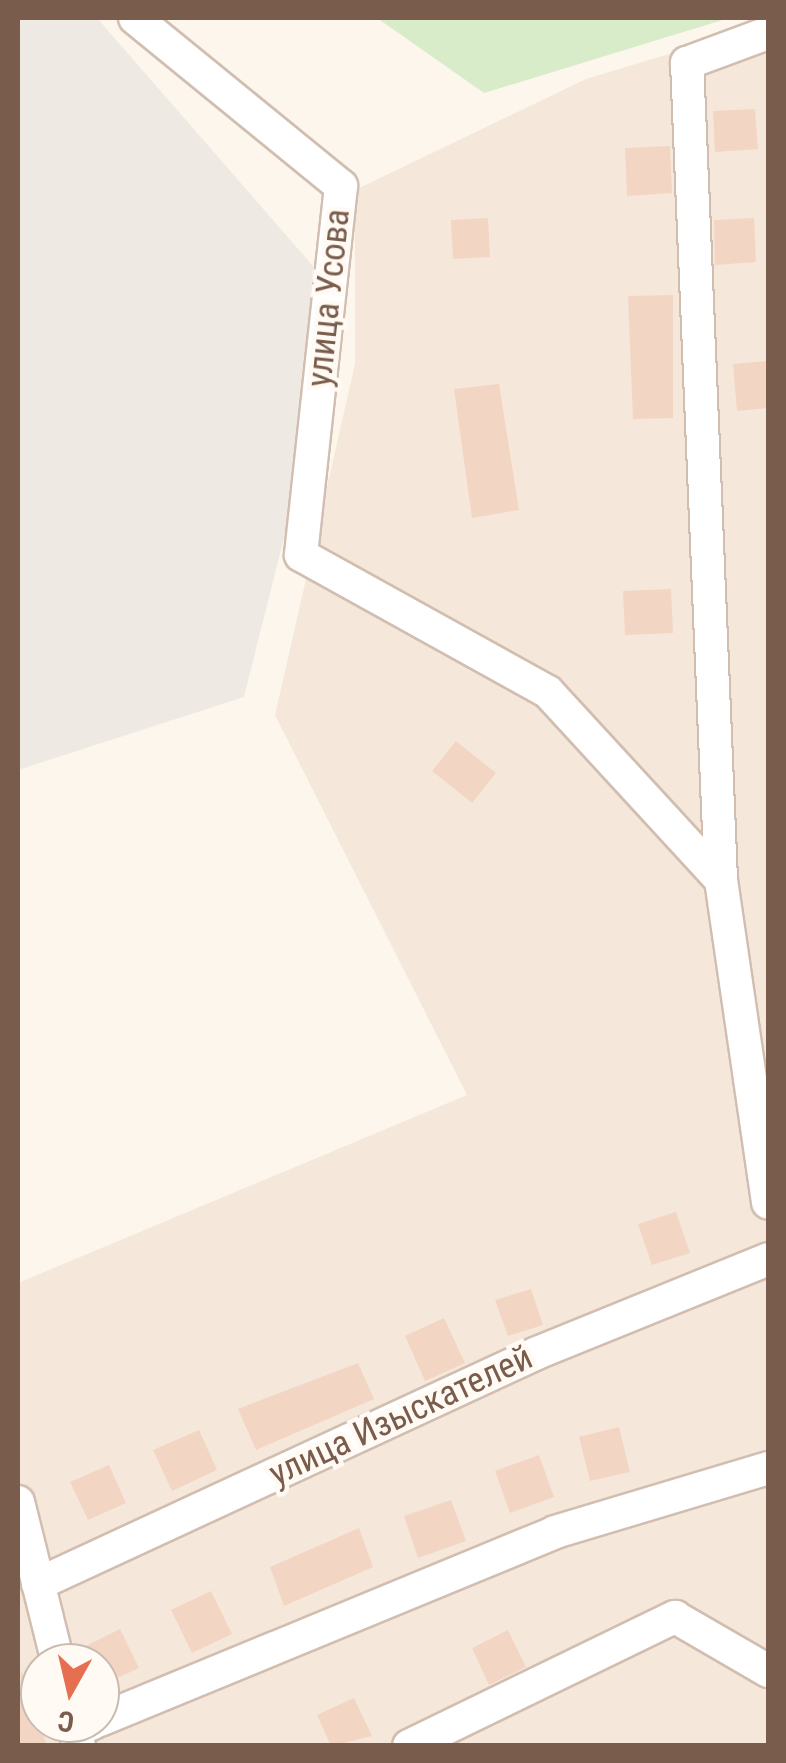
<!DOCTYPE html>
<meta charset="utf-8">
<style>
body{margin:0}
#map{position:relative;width:786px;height:1763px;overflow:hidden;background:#fdf6ec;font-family:"Roboto Condensed",sans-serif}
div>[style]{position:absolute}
.residential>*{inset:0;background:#f5e8da}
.industrial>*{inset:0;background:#efe9e4}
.green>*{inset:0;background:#d8ecc9}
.building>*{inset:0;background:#f3d5c3}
.roads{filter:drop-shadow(2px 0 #d1beb0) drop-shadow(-2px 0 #d1beb0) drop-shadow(0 2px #d1beb0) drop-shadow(0 -2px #d1beb0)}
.minor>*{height:32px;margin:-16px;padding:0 16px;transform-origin:16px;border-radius:16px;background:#fff}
span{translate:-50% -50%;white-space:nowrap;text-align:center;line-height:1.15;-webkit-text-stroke:9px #fffaf3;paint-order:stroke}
.street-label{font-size:35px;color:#7a5c4d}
.frame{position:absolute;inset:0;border:20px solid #7a5c4d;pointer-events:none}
.north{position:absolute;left:20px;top:1643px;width:100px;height:100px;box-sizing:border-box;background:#fffaf3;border:2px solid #cabbb1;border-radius:50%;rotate:188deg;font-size:28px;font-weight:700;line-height:40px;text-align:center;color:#7a5c4d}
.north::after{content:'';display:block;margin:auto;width:35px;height:45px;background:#e76f51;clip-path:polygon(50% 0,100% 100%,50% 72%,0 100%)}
</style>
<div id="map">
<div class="residential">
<i style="clip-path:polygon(evenodd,768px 24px,768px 1745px,18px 1746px,18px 1283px,467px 1095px,275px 715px,355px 364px,355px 190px,586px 79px,768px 24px,40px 1663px,100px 1663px,100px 1723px,40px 1723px,40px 1663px)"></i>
</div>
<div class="industrial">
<i style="clip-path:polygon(18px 18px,97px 18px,313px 266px,326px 370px,244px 697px,18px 770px)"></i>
</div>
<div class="green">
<i style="clip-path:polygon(377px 18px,729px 18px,484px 93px)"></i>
</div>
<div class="building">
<i style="clip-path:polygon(755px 109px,758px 149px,715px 152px,713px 111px)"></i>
<i style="clip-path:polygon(670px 146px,672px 193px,627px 196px,625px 148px)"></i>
<i style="clip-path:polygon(488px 218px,490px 257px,453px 259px,451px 220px)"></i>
<i style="clip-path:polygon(754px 218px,756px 262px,715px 265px,714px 220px)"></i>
<i style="clip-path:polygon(673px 295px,673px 418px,633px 419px,628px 296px)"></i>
<i style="clip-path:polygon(768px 361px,768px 408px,737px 411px,733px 364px)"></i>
<i style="clip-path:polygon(499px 384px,519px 510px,472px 518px,454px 389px)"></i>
<i style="clip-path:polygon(671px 589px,673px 633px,625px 635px,623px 591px)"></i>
<i style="clip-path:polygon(456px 741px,496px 773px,472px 803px,432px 771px)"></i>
<i style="clip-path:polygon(676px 1212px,690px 1253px,652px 1265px,638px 1224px)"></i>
<i style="clip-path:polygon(531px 1289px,543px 1325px,508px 1336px,495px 1300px)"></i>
<i style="clip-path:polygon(444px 1318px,465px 1363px,425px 1381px,405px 1336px)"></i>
<i style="clip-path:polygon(358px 1363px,374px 1399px,256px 1450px,238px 1409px)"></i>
<i style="clip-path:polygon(619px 1427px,630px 1472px,590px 1481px,579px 1437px)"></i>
<i style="clip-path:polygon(199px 1430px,217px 1470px,172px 1491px,153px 1450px)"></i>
<i style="clip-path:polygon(539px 1455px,554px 1497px,510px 1513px,495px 1471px)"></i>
<i style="clip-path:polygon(109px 1465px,126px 1503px,88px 1520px,70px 1482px)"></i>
<i style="clip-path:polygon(451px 1500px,466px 1541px,418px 1558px,404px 1516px)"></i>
<i style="clip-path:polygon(359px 1528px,373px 1567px,284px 1606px,270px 1567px)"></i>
<i style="clip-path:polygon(211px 1591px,232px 1634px,192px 1653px,171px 1610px)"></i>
<i style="clip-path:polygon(120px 1629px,139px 1668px,100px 1686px,100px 1663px,77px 1663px,76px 1651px)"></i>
<i style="clip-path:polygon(508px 1630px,526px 1667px,489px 1685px,472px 1648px)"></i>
<i style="clip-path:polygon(21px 1670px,47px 1746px,18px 1746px)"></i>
<i style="clip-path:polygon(354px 1698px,372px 1736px,331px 1746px,317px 1715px)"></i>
</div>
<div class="roads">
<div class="minor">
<i style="left:135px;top:18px;width:266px;rotate:39.2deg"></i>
<i style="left:341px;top:186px;width:371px;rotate:96.2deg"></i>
<i style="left:301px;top:555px;width:282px;rotate:29deg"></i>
<i style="left:548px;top:692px;width:255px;rotate:47.4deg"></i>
<i style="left:721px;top:880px;width:326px;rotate:81.7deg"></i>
<i style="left:721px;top:880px;width:818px;rotate:-92.38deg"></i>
<i style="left:687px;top:63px;width:86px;rotate:-20.3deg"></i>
<i style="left:18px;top:1502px;width:166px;rotate:76deg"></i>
<i style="left:38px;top:1584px;width:550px;rotate:-24.84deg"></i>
<i style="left:537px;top:1353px;width:249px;rotate:-22.1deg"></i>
<i style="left:100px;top:1720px;width:492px;rotate:-22.4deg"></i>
<i style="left:555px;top:1532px;width:222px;rotate:-16.7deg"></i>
<i style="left:79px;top:1746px;width:16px;rotate:-105deg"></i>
<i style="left:75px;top:1731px;width:20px;rotate:-24deg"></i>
<i style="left:409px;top:1746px;width:296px;rotate:-25.9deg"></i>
<i style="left:675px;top:1617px;width:108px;rotate:30.1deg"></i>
</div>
</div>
<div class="street-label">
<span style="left:329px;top:298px;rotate:-84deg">улица Усова</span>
<span style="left:401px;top:1416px;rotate:-25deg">улица Изыскателей</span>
</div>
<div class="frame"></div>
<div class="north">С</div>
</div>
